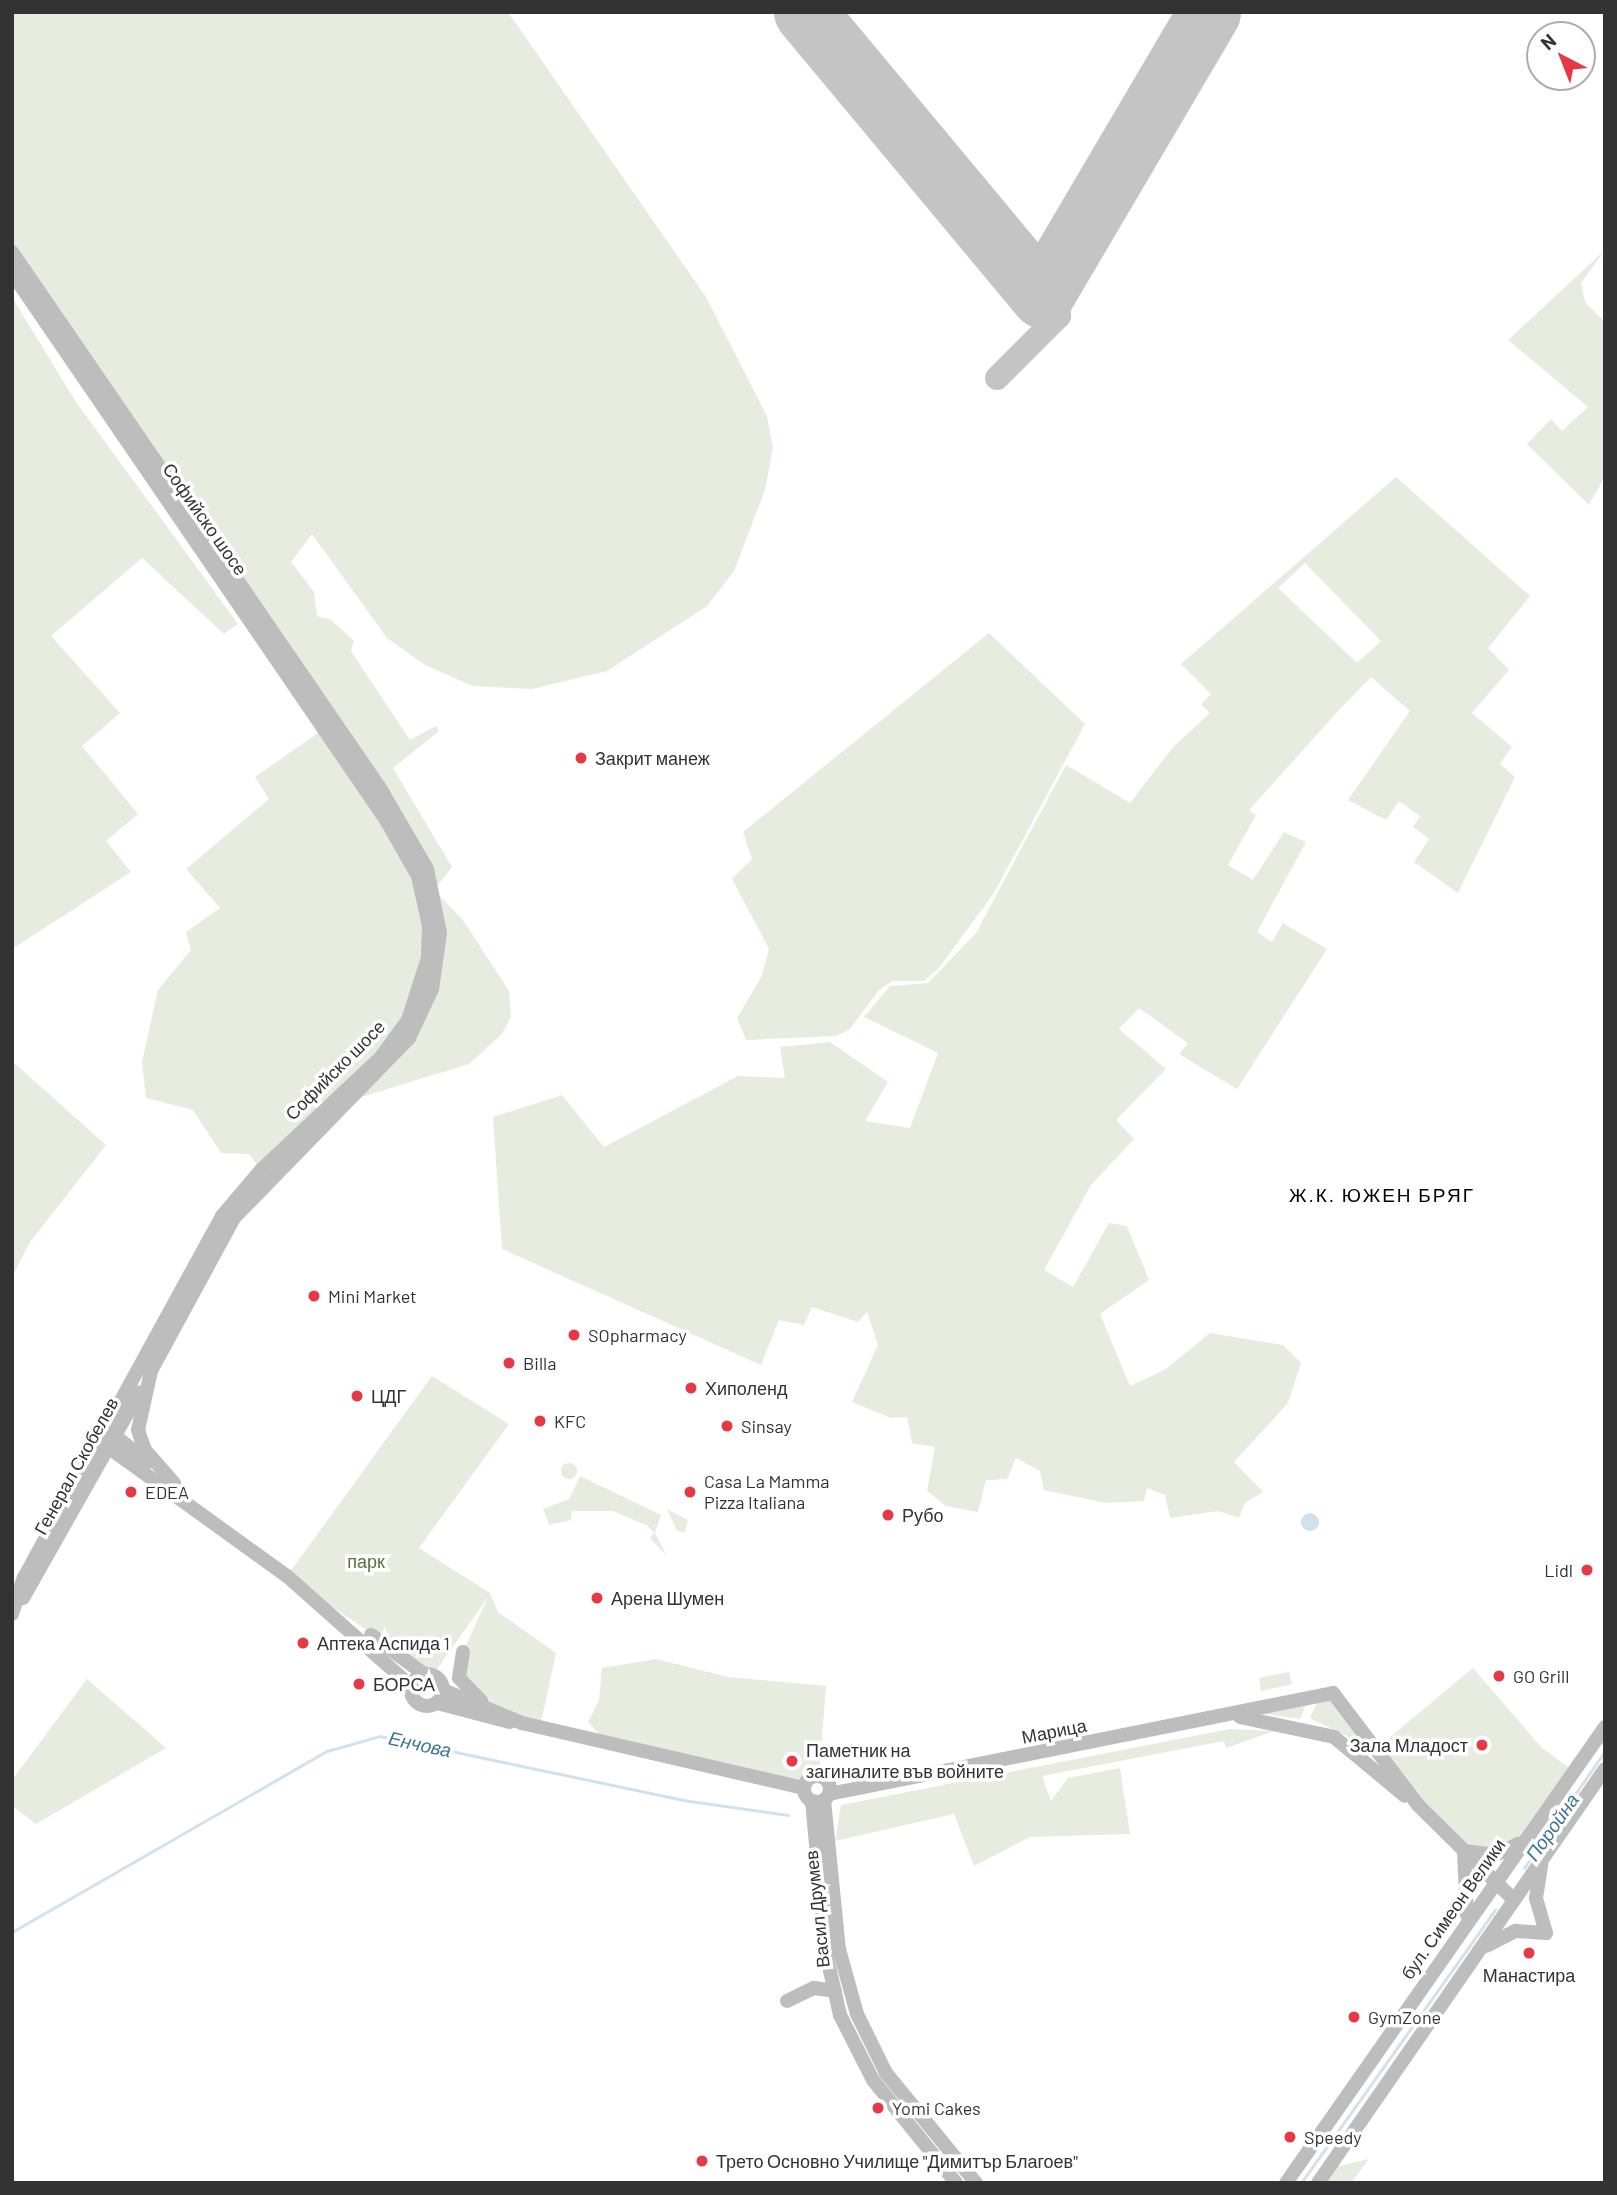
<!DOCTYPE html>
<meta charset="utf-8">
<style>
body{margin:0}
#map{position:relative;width:1617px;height:2195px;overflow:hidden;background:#fff;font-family:Barlow,sans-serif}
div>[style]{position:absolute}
.green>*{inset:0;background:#e6ecdf}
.round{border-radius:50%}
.water>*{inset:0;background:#cfe2ee}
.stream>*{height:2.5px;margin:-1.25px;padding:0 1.25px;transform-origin:1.25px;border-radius:1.25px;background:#cfe2ee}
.taxiway>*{height:24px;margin:-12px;padding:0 12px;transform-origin:12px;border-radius:12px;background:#c4c4c4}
.runway>*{height:63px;margin:-31.5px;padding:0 31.5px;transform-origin:31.5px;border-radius:31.5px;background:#c4c4c4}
.secondary>*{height:14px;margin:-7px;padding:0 7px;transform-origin:7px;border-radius:7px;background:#bdbdbd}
.secondary>.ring{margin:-7px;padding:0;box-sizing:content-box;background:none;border:14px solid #bdbdbd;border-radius:50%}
.dots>*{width:19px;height:19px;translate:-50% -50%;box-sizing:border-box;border:4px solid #fff;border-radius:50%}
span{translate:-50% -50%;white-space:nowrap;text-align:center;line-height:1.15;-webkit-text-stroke:7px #fff;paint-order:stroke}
.street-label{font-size:18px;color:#333}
.poi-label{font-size:18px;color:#333}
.left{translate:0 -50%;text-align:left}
.right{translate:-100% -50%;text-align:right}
.park-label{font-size:18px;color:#56703f}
.neighbourhood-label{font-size:19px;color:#000;letter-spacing:2px}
.water-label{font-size:19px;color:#3f7597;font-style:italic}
.frame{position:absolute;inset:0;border:14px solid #333;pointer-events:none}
.north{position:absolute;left:1526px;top:21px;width:70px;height:70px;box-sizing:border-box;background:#fff;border:2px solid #adadad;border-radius:50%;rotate:318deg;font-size:19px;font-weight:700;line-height:28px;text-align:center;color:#333}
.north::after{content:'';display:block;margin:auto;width:24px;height:32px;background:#e63946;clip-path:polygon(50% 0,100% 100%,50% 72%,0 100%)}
</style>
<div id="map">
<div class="green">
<i style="clip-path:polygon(12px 12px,508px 12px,706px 297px,767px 416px,773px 448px,765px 490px,734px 571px,707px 606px,607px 671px,532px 689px,473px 686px,425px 665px,387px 638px,312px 534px,291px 562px,314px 592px,317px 616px,330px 619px,354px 641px,351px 651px,410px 740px,436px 726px,439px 731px,393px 768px,452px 867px,434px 890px,463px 920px,509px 991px,511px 1017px,502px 1034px,469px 1064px,355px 1099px,409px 1038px,433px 890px,12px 252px)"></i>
<i style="clip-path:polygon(1605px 250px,1581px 283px,1585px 302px,1605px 322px,1605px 476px,1589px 505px,1527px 444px,1551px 419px,1562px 431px,1588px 407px,1508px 340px)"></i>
<i style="clip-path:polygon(12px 297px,76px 402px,238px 624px,224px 634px,142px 558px,51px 636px,120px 713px,82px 746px,138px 814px,106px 841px,131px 872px,12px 949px)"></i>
<i style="clip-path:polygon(evenodd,1396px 477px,1530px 596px,1488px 648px,1509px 670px,1472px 713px,1512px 747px,1500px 764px,1515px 777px,1458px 893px,1414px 862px,1429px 839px,1413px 827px,1420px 816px,1399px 801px,1386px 820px,1348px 800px,1410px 711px,1371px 677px,1339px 710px,1249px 810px,1256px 815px,1228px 865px,1253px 880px,1284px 832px,1306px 842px,1257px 932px,1272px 942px,1283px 923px,1327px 949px,1237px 1089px,1179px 1054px,1188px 1043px,1139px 1008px,1119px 1029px,1166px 1069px,1116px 1120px,1134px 1139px,1091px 1185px,1044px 1270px,1073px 1287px,1109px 1223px,1127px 1226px,1149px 1280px,1100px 1314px,1130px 1386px,1166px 1369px,1210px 1333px,1283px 1345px,1301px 1363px,1288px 1403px,1234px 1462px,1263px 1492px,1245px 1503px,1239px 1518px,1218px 1511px,1170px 1518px,1165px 1495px,1147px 1488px,1144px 1501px,1106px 1503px,1044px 1490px,1040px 1471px,1016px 1458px,1007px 1479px,986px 1480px,978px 1512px,946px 1506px,927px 1491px,935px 1447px,912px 1443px,907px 1417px,891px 1418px,852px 1402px,878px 1345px,867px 1312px,858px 1322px,812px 1307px,804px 1325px,779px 1320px,761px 1365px,502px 1249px,493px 1117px,562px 1095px,604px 1147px,738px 1076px,785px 1078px,780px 1047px,830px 1042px,888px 1082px,865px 1121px,910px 1128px,938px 1053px,864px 1017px,890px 986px,928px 983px,976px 933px,1066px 765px,1130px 803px,1173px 747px,1210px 713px,1201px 704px,1211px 694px,1181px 664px,1396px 477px,1305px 563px,1381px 641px,1357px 663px,1278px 588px,1305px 563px)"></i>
<i style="clip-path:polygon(989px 633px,1085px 724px,994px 893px,939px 968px,924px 981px,892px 981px,879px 990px,850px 1029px,836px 1036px,746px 1040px,737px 1018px,762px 976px,769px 949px,732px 879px,752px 859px,743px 832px)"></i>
<i style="clip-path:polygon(325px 728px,408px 855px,429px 926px,408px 1020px,261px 1170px,249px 1154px,221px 1153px,193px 1110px,146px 1098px,142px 1062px,158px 990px,191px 950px,186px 932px,220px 908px,186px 869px,269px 799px,255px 777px)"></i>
<i style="clip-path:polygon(12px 1061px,106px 1145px,30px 1242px,12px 1277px)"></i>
<i style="clip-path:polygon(432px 1376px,509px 1424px,419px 1548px,490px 1593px,498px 1612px,556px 1653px,540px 1727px,496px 1712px,462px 1683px,463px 1652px,488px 1597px,433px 1675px,287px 1576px)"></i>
<i class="round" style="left:561px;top:1463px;width:16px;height:16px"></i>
<i style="clip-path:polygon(580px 1476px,661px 1515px,655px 1533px,667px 1556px,650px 1538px,654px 1533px,648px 1526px,613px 1511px,572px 1511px,571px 1520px,549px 1525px,543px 1509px,569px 1499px)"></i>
<i style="clip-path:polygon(667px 1509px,688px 1520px,685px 1532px,677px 1531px)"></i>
<i style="clip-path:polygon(656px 1659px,728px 1677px,826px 1686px,819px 1776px,804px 1788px,597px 1742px,598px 1733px,588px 1722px,599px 1700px,602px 1668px)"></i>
<i style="clip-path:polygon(1473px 1668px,1541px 1747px,1573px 1771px,1510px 1850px,1464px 1851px,1377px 1748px)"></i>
<i style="clip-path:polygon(1289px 1672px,1292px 1684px,1261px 1691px,1259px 1678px)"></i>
<i style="clip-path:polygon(87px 1679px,166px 1748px,36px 1824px,12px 1806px,12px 1780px)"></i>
<i style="clip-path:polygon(1308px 1699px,1300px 1719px,1260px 1713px)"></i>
<i style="clip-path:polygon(1319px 1699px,1336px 1699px,1369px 1747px,1310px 1718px)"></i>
<i style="clip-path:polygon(1230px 1729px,1274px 1731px,1226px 1748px,1224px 1741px,1042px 1776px,1051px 1801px,1068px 1778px,1120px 1768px,1130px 1834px,1030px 1837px,974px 1866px,954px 1814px,835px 1841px,841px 1805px)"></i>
<i style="clip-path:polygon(1369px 2159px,1351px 2183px,1318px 2183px,1329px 2168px)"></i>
</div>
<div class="water">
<i class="round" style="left:1301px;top:1513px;width:18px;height:18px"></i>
</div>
<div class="stream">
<i style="left:1524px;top:1868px;width:142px;rotate:-55.3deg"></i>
<i style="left:12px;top:1932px;width:363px;rotate:-29.9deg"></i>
<i style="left:327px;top:1751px;width:55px;rotate:-15.8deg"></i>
<i style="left:380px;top:1736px;width:310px;rotate:11.9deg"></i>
<i style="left:683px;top:1800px;width:106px;rotate:8.1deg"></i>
<i style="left:1301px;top:2183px;width:335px;rotate:-54.6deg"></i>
</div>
<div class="taxiway">
<i style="left:997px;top:378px;width:88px;rotate:-45deg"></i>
<i style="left:1059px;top:316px;width:26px;rotate:-130deg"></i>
</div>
<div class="runway">
<i style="left:805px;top:12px;width:370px;rotate:50.2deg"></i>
<i style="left:1042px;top:296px;width:329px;rotate:-59.5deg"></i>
</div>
<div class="secondary">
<i style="left:12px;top:252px;width:650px;rotate:55.53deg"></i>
<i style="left:380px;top:788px;width:94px;rotate:59.9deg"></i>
<i style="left:427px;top:869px;width:65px;rotate:78.5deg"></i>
<i style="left:440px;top:933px;width:57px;rotate:98.1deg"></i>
<i style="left:432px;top:989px;width:54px;rotate:115.1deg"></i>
<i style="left:409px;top:1038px;width:251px;rotate:134.2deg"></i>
<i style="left:234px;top:1218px;width:174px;rotate:118.5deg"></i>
<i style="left:151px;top:1371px;width:60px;rotate:102.4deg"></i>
<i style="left:138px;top:1430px;width:21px;rotate:71deg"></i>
<i style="left:145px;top:1450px;width:44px;rotate:48.7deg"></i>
<i style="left:12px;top:273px;width:663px;rotate:55.64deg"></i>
<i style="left:386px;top:820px;width:64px;rotate:60.3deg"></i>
<i style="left:418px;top:876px;width:51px;rotate:77.6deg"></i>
<i style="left:429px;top:926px;width:32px;rotate:92deg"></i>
<i style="left:428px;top:958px;width:65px;rotate:107.9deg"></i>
<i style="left:408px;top:1020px;width:46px;rotate:126.1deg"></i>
<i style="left:381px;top:1057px;width:165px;rotate:136.7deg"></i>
<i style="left:261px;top:1170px;width:60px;rotate:130.3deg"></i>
<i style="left:222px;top:1216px;width:412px;rotate:118.7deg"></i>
<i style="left:24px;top:1577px;width:39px;rotate:108deg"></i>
<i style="left:109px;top:1431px;width:50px;rotate:38.5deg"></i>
<i style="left:101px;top:1442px;width:229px;rotate:35.8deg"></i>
<i style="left:287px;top:1576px;width:167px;rotate:41.6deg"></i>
<i style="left:23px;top:1598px;width:236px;rotate:-60.5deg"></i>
<i style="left:371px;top:1635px;width:66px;rotate:36.3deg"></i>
<i style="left:463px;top:1652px;width:26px;rotate:99deg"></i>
<i style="left:459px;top:1678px;width:32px;rotate:46deg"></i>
<i class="ring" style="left:411px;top:1674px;width:18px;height:18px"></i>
<i style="left:443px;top:1690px;width:86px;rotate:22.7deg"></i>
<i style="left:522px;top:1723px;width:289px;rotate:13deg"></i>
<i style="left:437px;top:1703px;width:75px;rotate:14.6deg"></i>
<i style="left:1240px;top:1717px;width:96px;rotate:12deg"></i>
<i style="left:1334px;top:1737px;width:92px;rotate:39.7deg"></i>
<i class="ring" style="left:804px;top:1776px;width:12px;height:12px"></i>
<i style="left:829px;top:1794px;width:514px;rotate:-11.33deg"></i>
<i style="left:1333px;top:1693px;width:141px;rotate:52.8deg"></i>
<i style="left:1418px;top:1805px;width:135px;rotate:44.7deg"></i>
<i style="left:824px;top:1800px;width:150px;rotate:84.3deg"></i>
<i style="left:839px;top:1949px;width:67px;rotate:74.5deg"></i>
<i style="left:857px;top:2014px;width:66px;rotate:63.8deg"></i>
<i style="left:886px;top:2073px;width:142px;rotate:50.7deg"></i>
<i style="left:812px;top:1801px;width:153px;rotate:84.7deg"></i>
<i style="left:826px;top:1953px;width:64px;rotate:77.3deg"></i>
<i style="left:840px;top:2015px;width:73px;rotate:63.1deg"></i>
<i style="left:873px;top:2080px;width:132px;rotate:51.1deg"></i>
<i style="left:1467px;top:1915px;width:64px;rotate:-92.7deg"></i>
<i style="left:1464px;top:1851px;width:32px;rotate:7deg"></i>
<i style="left:1496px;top:1855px;width:25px;rotate:-27deg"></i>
<i style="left:1486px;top:1946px;width:34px;rotate:-27deg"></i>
<i style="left:1516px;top:1931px;width:30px;rotate:4deg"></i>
<i style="left:1546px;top:1933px;width:36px;rotate:-106deg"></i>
<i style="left:1536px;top:1898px;width:33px;rotate:-81deg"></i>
<i style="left:787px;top:2001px;width:30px;rotate:-26deg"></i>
<i style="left:814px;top:1988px;width:21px;rotate:8deg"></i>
<i style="left:1286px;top:2183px;width:557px;rotate:-55.02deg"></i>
<i style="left:1318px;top:2183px;width:504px;rotate:-55.27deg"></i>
</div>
<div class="dots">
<i style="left:581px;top:758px;background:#e63946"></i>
<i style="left:314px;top:1296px;background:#e63946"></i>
<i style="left:574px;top:1335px;background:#e63946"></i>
<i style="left:509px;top:1363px;background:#e63946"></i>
<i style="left:691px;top:1388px;background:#e63946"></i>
<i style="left:357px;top:1396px;background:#e63946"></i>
<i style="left:540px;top:1421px;background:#e63946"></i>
<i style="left:727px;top:1426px;background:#e63946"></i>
<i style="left:131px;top:1492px;background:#e63946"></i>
<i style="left:690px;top:1492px;background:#e63946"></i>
<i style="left:888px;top:1515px;background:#e63946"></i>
<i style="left:1587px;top:1570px;background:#e63946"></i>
<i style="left:597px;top:1598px;background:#e63946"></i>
<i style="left:303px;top:1643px;background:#e63946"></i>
<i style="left:1499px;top:1676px;background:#e63946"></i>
<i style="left:359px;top:1684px;background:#e63946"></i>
<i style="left:1482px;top:1745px;background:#e63946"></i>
<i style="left:792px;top:1761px;background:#e63946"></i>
<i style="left:1529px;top:1953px;background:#e63946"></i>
<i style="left:1354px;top:2017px;background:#e63946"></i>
<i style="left:878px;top:2108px;background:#e63946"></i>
<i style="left:1290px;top:2137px;background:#e63946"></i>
<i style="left:702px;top:2161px;background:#e63946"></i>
</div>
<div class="street-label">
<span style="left:205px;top:519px;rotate:55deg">Софийско шосе</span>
<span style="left:335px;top:1070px;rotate:-45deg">Софийско шосе</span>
<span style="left:76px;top:1466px;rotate:-61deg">Генерал Скобелев</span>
<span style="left:1054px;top:1731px;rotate:-11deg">Марица</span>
<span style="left:817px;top:1909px;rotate:-96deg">Васил Друмев</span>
<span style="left:1453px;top:1909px;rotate:-55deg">бул. Симеон Велики</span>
</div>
<div class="poi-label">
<span class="left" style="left:595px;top:758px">Закрит манеж</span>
<span class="left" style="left:328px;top:1296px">Mini Market</span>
<span class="left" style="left:588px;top:1335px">SOpharmacy</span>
<span class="left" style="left:523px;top:1363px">Billa</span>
<span class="left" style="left:705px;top:1388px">Хиполенд</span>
<span class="left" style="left:371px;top:1396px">ЦДГ</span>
<span class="left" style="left:554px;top:1421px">KFC</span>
<span class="left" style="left:741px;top:1426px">Sinsay</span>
<span class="left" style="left:704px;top:1492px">Casa La Mamma<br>Pizza Italiana</span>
<span class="left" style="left:145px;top:1492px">EDEA</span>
<span class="left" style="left:902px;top:1515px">Рубо</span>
<span class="right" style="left:1573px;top:1570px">Lidl</span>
<span class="left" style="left:611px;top:1598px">Арена Шумен</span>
<span class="left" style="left:317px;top:1643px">Аптека Аспида 1</span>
<span class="left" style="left:1513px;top:1676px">GO Grill</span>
<span class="left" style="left:373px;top:1684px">БОРСА</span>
<span class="right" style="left:1468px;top:1745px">Зала Младост</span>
<span class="left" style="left:806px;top:1761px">Паметник на<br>загиналите във войните</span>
<span style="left:1529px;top:1975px">Манастира</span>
<span class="left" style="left:1368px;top:2017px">GymZone</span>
<span class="left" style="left:892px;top:2108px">Yomi Cakes</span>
<span class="left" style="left:1304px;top:2137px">Speedy</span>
<span class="left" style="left:716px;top:2161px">Трето Основно Училище "Димитър Благоев"</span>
</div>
<div class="park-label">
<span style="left:366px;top:1561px">парк</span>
</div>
<div class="neighbourhood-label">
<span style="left:1382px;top:1195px">Ж.К. ЮЖЕН БРЯГ</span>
</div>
<div class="water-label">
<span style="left:420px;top:1744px;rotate:12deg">Енчова</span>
<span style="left:1552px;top:1827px;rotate:-55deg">Поройна</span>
</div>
<div class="frame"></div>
<div class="north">N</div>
</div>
